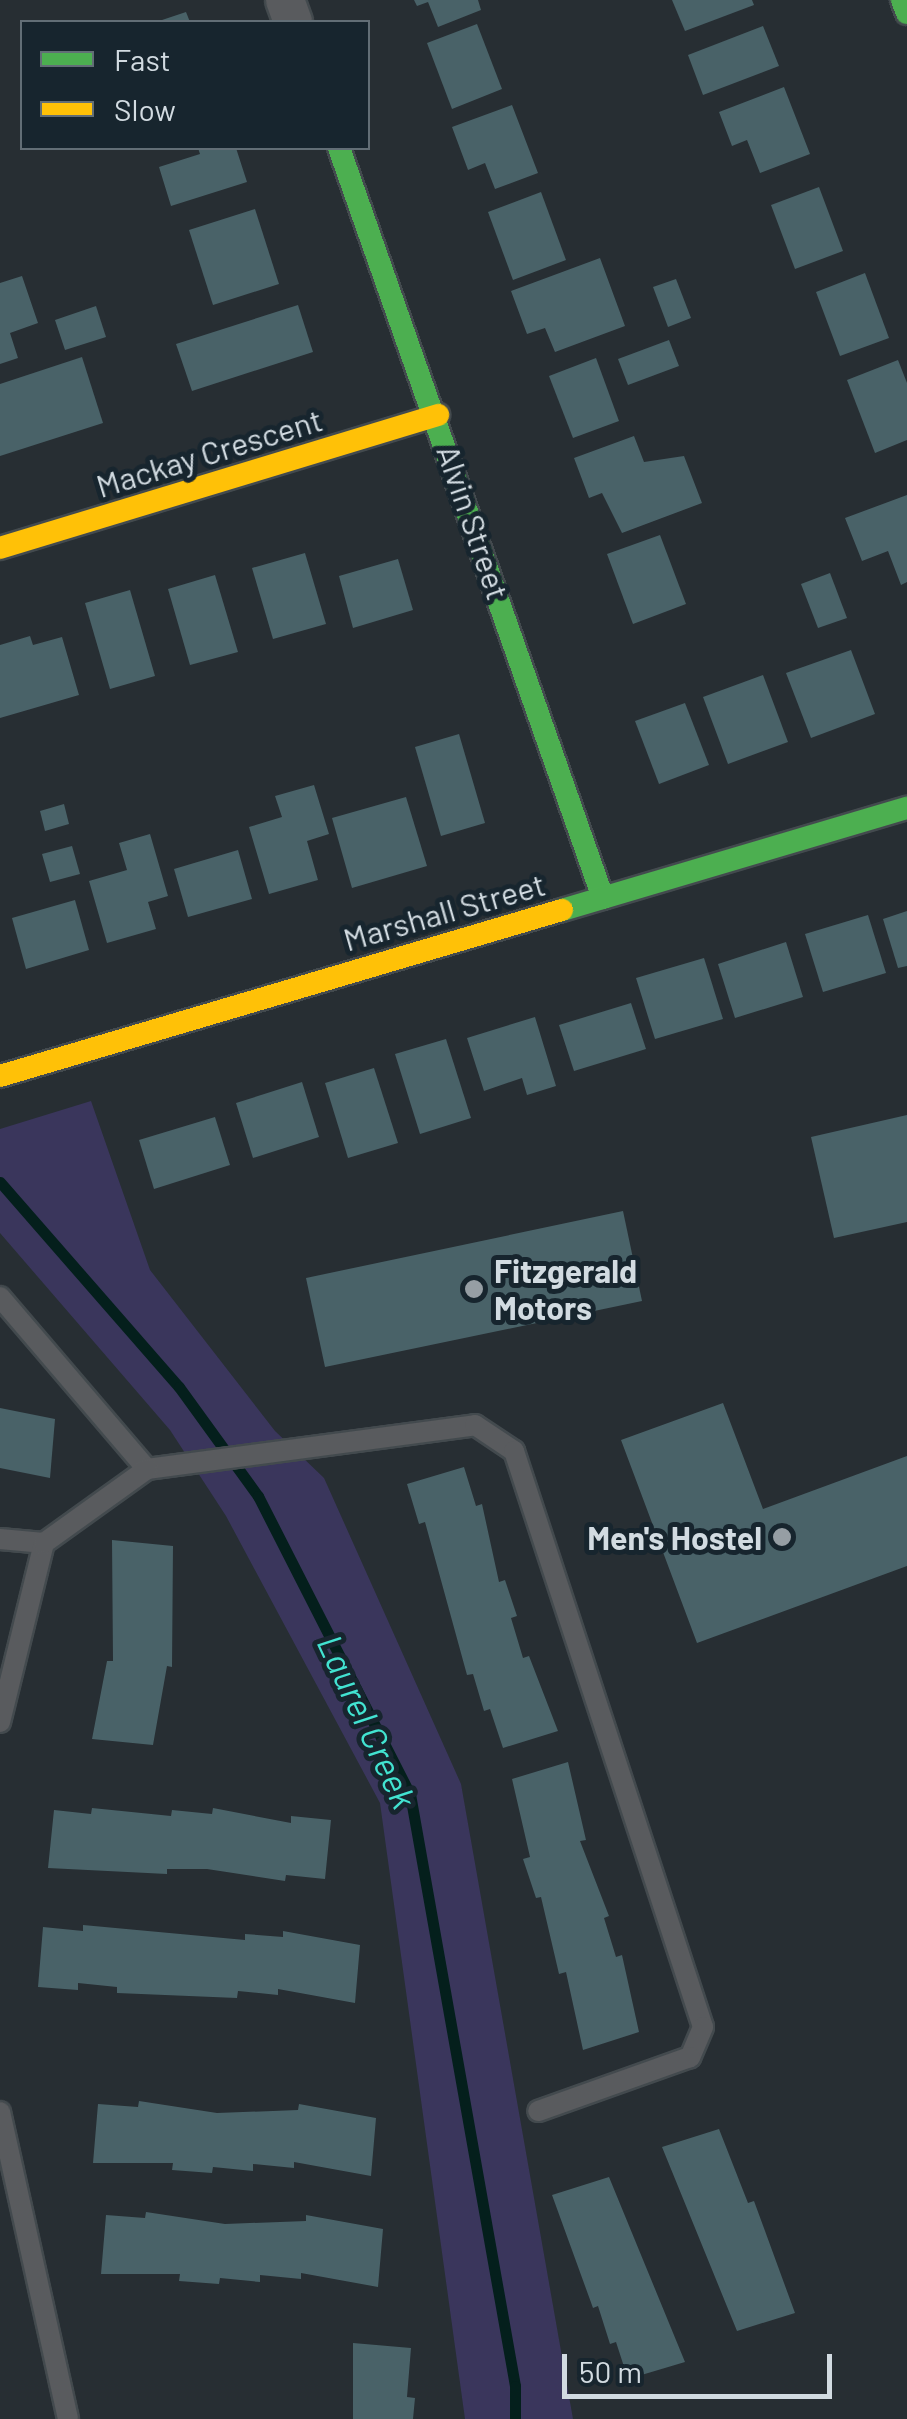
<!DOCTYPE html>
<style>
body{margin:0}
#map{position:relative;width:907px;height:2419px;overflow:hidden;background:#272e33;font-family:Barlow,sans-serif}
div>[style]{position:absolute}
.green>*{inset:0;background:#3a365c}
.stream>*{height:11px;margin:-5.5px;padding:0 5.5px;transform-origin:5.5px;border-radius:5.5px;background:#041f1c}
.building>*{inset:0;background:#496268}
.roads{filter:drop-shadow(2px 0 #434a4e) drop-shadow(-2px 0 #434a4e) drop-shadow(0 2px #434a4e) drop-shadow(0 -2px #434a4e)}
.lane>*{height:20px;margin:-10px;padding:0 10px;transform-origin:10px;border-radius:10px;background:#595b5e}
.street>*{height:38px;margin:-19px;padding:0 19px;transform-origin:19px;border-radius:19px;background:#595b5e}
.fast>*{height:22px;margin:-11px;padding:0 11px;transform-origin:11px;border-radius:11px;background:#4caf50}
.slow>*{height:22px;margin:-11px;padding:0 11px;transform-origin:11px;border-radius:11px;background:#ffc107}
.dots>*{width:28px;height:28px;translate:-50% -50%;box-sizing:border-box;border:5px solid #17252e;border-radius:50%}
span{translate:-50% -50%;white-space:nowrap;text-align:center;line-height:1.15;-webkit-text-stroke:10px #17252e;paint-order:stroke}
.street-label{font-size:32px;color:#d2dbe1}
.poi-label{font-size:32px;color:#d2dbe1;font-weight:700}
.left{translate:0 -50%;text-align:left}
.right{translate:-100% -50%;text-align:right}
.water-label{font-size:35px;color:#42e3d1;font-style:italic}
.legend{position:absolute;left:20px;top:20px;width:350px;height:130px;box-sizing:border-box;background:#17252e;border:2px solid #626e76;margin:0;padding:12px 18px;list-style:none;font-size:30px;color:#d2dbe1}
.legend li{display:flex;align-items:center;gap:20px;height:50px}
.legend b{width:50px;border:2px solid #626e76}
.scale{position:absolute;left:562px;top:2354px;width:270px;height:45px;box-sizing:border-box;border:5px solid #d2dbe1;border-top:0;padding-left:12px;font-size:30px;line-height:35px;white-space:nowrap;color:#d2dbe1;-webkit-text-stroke:8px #17252e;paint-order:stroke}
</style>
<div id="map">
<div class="green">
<i style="clip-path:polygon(91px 1101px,150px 1270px,275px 1431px,324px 1478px,461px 1784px,573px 2419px,465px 2419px,380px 1803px,226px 1516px,170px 1430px,0 1233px,0 1129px)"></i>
</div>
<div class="stream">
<i style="left:0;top:1182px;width:272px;rotate:48.9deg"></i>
<i style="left:179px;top:1387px;width:135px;rotate:54.1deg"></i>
<i style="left:258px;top:1496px;width:335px;rotate:63deg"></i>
<i style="left:410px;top:1794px;width:601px;rotate:79.94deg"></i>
<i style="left:515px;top:2386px;width:33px;rotate:90deg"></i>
</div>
<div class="building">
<i style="clip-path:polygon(414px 0,478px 0,481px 10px,438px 27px,428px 2px,417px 6px)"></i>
<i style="clip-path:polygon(672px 0,752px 0,754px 5px,685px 31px)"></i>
<i style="clip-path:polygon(186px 12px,190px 22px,156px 22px)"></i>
<i style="clip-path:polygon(477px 24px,502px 89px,452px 109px,427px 43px)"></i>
<i style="clip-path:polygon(763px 26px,779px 66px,703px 95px,688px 55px)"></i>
<i style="clip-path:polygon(784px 87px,810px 154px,760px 173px,747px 140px,732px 146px,719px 112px)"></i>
<i style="clip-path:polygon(512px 105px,538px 173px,495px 189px,485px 163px,468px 170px,452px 127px)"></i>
<i style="clip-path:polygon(198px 148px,236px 148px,247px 182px,171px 206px,159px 167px,200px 154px)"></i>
<i style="clip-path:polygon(819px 187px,843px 251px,795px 269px,771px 205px)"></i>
<i style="clip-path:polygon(541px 192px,566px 260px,513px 280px,488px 212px)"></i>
<i style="clip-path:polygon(255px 209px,279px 284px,213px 305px,189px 230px)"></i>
<i style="clip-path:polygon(600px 258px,625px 326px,555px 352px,545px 328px,527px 334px,511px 291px)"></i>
<i style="clip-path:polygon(865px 273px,889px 338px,840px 356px,816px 292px)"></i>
<i style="clip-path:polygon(22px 276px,38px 323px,10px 333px,18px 358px,0 364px,0 283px)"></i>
<i style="clip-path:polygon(676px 279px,691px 318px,668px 327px,653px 287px)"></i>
<i style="clip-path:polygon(298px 305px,313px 352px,192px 391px,176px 344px)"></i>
<i style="clip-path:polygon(96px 306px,106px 337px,65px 350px,55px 320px)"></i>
<i style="clip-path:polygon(669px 340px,679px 366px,628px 385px,618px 359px)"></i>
<i style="clip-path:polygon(82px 357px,103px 423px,0 456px,0 384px)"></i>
<i style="clip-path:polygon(596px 358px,619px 421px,573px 438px,549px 376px)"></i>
<i style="clip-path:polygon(898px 360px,907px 383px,907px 440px,875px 453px,847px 380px)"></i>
<i style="clip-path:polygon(634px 436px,644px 462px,684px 456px,702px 503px,622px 533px,602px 493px,589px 498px,574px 458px)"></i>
<i style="clip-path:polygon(907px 495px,907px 582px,901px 585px,888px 551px,862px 561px,845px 518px)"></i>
<i style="clip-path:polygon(660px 535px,686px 604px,633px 624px,607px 554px)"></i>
<i style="clip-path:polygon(305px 553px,326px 624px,273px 639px,252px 568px)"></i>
<i style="clip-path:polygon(398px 559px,413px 610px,353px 628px,339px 576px)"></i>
<i style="clip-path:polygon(830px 573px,847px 618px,818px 628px,801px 584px)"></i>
<i style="clip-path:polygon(215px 575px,238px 652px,190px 665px,168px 589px)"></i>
<i style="clip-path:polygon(130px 590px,155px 676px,110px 689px,85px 603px)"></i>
<i style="clip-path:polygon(30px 636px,33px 645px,62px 637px,79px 695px,0 718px,0 645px)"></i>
<i style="clip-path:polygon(851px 650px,875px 714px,811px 738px,786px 673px)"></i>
<i style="clip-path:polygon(763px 675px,788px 742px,728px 764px,703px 697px)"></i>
<i style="clip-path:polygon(685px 703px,709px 765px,659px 784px,635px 721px)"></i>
<i style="clip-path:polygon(459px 734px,485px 823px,441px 836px,415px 747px)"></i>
<i style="clip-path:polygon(314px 785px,329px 834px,307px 841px,318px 880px,269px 894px,249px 827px,282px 817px,275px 796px)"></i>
<i style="clip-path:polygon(406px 797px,427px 866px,352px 888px,332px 818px)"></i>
<i style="clip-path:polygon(64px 804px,69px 824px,45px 831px,40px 811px)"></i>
<i style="clip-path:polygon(150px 834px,168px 896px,148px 902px,156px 929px,107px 943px,89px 881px,127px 870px,119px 843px)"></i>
<i style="clip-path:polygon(72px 846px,80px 874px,50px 882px,42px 854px)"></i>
<i style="clip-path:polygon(238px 850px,252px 899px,188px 917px,174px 869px)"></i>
<i style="clip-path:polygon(75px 900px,89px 950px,26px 969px,12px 918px)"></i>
<i style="clip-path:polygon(907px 911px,907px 966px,898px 968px,883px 919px)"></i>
<i style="clip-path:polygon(868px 915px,886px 973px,823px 992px,805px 934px)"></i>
<i style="clip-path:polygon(786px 942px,803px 997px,735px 1018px,718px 964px)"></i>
<i style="clip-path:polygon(704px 958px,723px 1019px,655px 1039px,636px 978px)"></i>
<i style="clip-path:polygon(631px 1003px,646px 1049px,574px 1071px,559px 1025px)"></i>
<i style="clip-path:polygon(535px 1017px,556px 1086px,527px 1095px,522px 1078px,484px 1091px,467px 1038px)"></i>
<i style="clip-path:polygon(446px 1039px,471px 1118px,420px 1134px,395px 1054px)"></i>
<i style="clip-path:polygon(374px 1068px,398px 1143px,348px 1158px,325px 1083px)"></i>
<i style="clip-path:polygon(302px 1082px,319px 1137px,253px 1158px,236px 1103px)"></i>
<i style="clip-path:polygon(907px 1115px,907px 1222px,834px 1238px,811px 1137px)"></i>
<i style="clip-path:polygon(215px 1117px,230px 1165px,154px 1189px,139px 1140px)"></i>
<i style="clip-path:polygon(623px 1211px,642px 1301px,325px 1367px,306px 1278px)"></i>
<i style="clip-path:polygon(723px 1403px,763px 1509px,907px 1456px,907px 1566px,697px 1643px,621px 1440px)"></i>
<i style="clip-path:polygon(0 1408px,55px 1419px,50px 1478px,0 1468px)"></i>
<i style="clip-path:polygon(464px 1467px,476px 1506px,482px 1504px,499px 1582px,505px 1580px,517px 1616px,511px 1618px,523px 1658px,529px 1656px,558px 1731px,503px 1748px,490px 1709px,484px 1711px,473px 1674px,467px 1675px,425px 1522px,419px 1524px,407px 1484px)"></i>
<i style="clip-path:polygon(112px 1540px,173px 1546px,172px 1667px,167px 1666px,153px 1745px,92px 1739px,107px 1661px,113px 1661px)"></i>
<i style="clip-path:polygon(568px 1762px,586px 1840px,580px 1841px,609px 1916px,604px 1918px,616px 1957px,622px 1955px,639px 2032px,583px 2050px,566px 1972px,559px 1974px,541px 1897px,536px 1898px,523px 1859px,530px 1857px,512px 1779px)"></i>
<i style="clip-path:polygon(92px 1808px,171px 1816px,172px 1810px,212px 1814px,213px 1808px,291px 1823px,291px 1816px,331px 1820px,325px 1879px,286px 1875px,285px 1881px,207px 1869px,167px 1869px,167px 1874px,48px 1868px,54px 1810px,91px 1814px)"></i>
<i style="clip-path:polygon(83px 1925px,245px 1940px,245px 1934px,283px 1937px,283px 1931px,360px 1945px,355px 2003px,278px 1989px,278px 1995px,238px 1991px,237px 1998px,117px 1993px,117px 1987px,78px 1983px,78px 1990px,38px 1987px,43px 1927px,83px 1931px)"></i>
<i style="clip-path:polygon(139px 2101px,217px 2113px,298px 2110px,299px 2104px,376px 2118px,371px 2176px,294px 2162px,294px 2168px,253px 2164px,253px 2171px,213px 2167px,212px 2173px,172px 2170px,173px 2163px,93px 2163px,98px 2104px,138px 2107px)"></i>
<i style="clip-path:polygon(719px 2129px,748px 2203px,754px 2201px,795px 2313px,737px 2331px,662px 2147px)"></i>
<i style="clip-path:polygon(609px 2177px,685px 2362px,628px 2379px,616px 2342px,610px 2344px,598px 2306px,593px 2308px,552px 2195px)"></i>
<i style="clip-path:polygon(146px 2212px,225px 2224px,306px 2221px,306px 2215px,383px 2229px,378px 2287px,301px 2273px,301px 2279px,260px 2275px,260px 2282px,220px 2278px,219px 2284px,179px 2281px,180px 2274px,101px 2274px,106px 2215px,145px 2218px)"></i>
<i style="clip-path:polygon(353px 2343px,411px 2348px,407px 2397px,415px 2398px,413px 2419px,353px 2419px)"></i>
</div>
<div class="roads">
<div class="lane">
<i style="left:0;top:1297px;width:226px;rotate:49.5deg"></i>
<i style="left:147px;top:1469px;width:331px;rotate:-7.6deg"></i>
<i style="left:475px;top:1425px;width:47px;rotate:33.7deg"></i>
<i style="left:514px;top:1451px;width:606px;rotate:71.83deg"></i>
<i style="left:703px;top:2027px;width:33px;rotate:113deg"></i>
<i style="left:690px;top:2057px;width:161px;rotate:160.4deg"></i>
<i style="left:0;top:1539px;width:44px;rotate:5.2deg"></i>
<i style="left:0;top:1722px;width:184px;rotate:-76.2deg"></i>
<i style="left:44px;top:1543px;width:127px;rotate:-35.7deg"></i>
<i style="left:0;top:2112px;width:314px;rotate:77.5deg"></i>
</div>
<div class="street">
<i style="left:285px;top:0;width:23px;rotate:70deg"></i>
</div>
<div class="fast">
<i style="left:902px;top:0;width:14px;rotate:69deg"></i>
<i style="left:339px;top:148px;width:795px;rotate:70.61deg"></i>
<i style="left:562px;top:910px;width:360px;rotate:-16.5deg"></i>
</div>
<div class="slow">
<i style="left:0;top:548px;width:458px;rotate:-16.9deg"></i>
<i style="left:0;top:1076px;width:586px;rotate:-16.46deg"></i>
</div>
</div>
<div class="dots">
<i style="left:474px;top:1289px;background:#969ea4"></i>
<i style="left:782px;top:1537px;background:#969ea4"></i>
</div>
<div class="street-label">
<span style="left:209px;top:452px;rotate:-17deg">Mackay Crescent</span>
<span style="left:474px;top:522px;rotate:71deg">Alvin Street</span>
<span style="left:444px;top:911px;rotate:-16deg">Marshall Street</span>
</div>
<div class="poi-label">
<span class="left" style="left:494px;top:1289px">Fitzgerald<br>Motors</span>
<span class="right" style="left:762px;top:1537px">Men's Hostel</span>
</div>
<div class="water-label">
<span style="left:368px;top:1721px;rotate:65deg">Laurel Creek</span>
</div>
<ul class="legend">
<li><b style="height:12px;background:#4caf50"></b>Fast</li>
<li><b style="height:12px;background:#ffc107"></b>Slow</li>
</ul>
<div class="scale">50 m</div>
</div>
